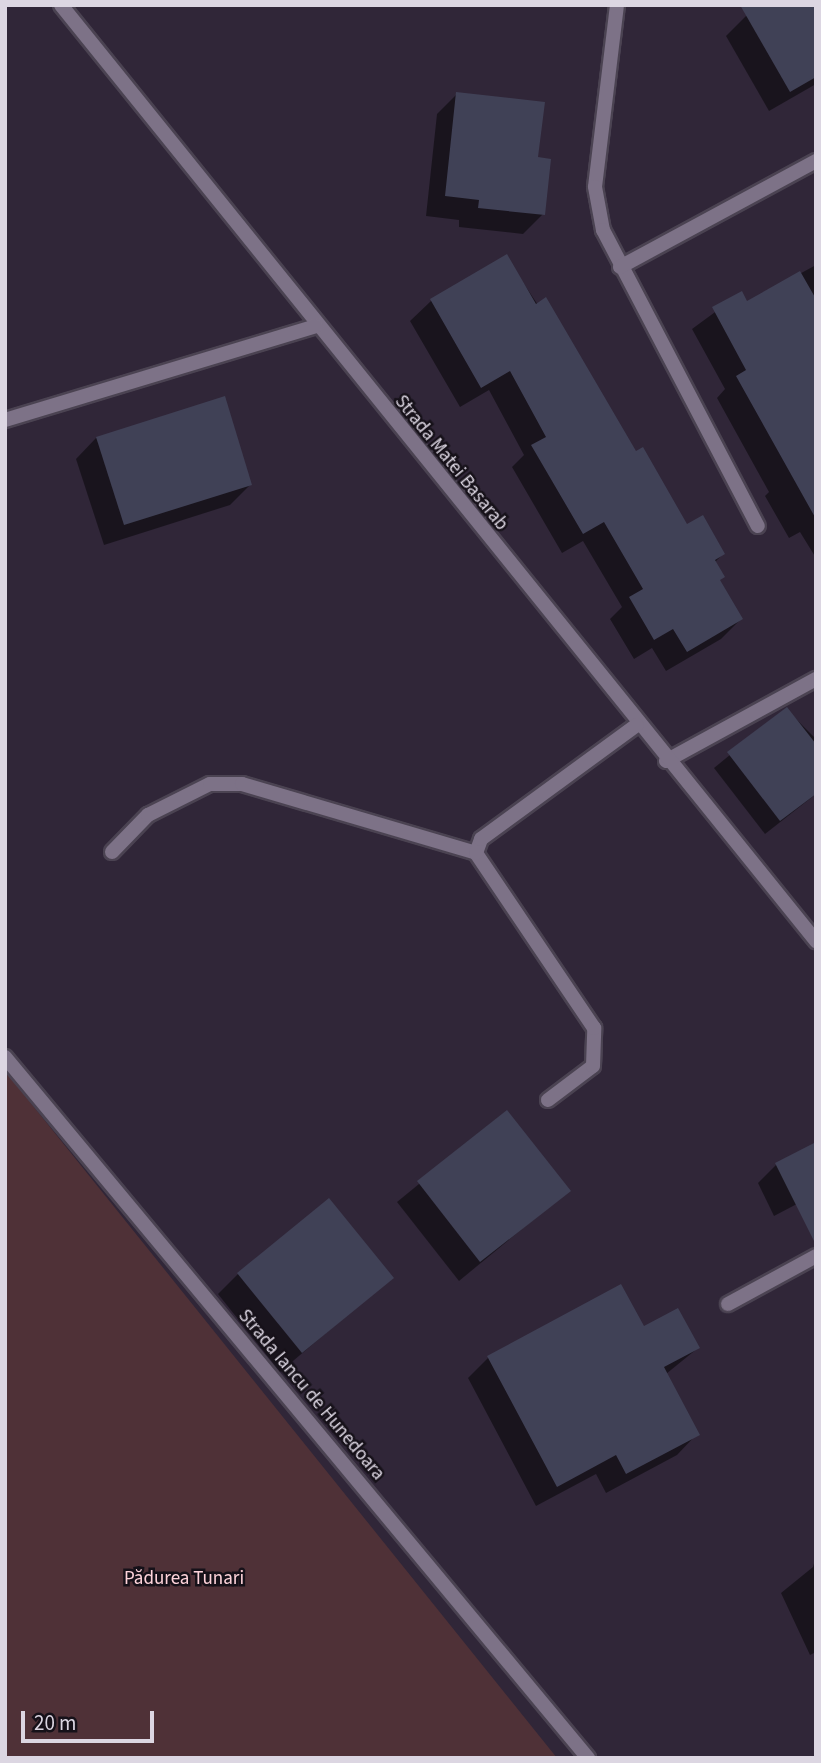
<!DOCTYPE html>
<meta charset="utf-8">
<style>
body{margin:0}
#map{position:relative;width:821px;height:1763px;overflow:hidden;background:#302638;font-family:"Source Sans 3",sans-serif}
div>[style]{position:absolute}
.green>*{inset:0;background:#4f3137}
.shadow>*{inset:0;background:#0007}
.building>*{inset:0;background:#404156}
.roads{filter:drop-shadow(2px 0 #4b4352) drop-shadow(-2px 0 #4b4352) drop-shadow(0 2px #4b4352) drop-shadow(0 -2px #4b4352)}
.service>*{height:14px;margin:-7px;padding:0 7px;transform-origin:7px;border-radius:7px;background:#7d7287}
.minor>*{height:14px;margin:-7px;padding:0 7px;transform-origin:7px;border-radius:7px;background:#7d7287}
span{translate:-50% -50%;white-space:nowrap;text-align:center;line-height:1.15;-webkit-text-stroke:5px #161119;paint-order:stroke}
.street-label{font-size:19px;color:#dcd6e2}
.park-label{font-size:19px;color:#fed3da}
.frame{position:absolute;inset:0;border:7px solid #dcd6e2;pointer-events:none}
.scale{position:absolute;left:21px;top:1711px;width:133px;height:32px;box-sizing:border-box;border:4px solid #dcd6e2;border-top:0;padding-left:9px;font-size:21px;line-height:24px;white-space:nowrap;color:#dcd6e2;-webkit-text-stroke:5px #161119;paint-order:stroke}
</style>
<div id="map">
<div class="green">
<i style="clip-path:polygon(5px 1071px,557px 1758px,5px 1758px)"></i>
</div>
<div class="shadow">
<i style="clip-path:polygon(816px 5px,816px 84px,769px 111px,726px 36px,746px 16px)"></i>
<i style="clip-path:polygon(457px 94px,536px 159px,543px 214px,523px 234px,459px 227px,459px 220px,426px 216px,437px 114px)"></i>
<i style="clip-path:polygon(506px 257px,686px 527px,723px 554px,714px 563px,718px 581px,741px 619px,721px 639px,666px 671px,652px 648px,634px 659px,610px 619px,622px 607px,583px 541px,562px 553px,512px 467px,524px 455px,489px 390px,460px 407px,410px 321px,431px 301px)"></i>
<i style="clip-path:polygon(816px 265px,816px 558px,800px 532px,789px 538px,765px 496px,769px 492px,717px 398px,725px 389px,692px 329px,741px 293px,746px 303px)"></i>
<i style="clip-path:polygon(96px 438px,250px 485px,230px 505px,104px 545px,76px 459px)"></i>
<i style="clip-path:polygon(786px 709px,816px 739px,816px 794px,765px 834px,714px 768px)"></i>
<i style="clip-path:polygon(507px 1112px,568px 1191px,459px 1281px,397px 1202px)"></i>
<i style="clip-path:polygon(816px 1144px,816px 1194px,774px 1216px,758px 1183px,776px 1165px)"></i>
<i style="clip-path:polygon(238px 1274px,391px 1278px,280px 1372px,218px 1294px)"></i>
<i style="clip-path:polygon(643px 1328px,698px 1348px,666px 1374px,697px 1434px,677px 1455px,606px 1493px,596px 1474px,536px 1506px,468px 1378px,488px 1358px)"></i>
<i style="clip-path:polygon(816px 1556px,816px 1652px,810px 1655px,781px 1593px,813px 1567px)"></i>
</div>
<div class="building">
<i style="clip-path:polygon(740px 5px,816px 5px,816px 77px,790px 92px)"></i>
<i style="clip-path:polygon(456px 92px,545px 102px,538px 157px,551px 159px,545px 215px,478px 208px,479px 200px,445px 196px)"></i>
<i style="clip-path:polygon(507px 254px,536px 304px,546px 297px,636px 451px,643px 447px,687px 524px,703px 515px,725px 554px,715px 560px,725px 577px,720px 580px,743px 619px,687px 652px,673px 629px,654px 640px,629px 597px,643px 589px,604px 522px,583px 534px,531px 445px,546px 437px,510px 371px,481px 388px,430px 299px)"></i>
<i style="clip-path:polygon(800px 271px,816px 299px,816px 519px,736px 376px,746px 370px,712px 307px,742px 291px,747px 301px)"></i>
<i style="clip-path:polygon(225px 396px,252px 485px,124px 525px,96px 437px)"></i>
<i style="clip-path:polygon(787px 707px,816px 744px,816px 794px,780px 821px,727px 752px)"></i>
<i style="clip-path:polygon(507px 1110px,571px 1191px,480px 1262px,417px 1181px)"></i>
<i style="clip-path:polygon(816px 1142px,816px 1245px,775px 1163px)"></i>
<i style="clip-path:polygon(329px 1198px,394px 1278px,302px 1353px,237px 1273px)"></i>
<i style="clip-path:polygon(621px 1284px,644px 1326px,678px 1308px,700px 1348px,664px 1367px,700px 1435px,626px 1474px,616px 1455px,557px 1487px,487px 1356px)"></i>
</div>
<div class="roads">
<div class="service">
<i style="left:666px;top:761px;width:171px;rotate:-28.7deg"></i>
</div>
<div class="minor">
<i style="left:61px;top:5px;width:1203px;rotate:51.11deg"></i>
<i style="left:617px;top:5px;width:183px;rotate:96.9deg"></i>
<i style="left:595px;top:187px;width:44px;rotate:79.5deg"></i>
<i style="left:603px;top:230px;width:334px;rotate:62.4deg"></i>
<i style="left:620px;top:267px;width:223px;rotate:-28.4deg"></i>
<i style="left:5px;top:420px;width:325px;rotate:-16.8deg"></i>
<i style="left:112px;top:852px;width:52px;rotate:-45.8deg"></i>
<i style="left:148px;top:815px;width:69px;rotate:-26.6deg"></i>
<i style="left:210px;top:784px;width:32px"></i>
<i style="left:242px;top:784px;width:244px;rotate:16.4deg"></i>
<i style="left:5px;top:1057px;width:912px;rotate:50.25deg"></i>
<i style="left:548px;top:1100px;width:56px;rotate:-37.1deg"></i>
<i style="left:593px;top:1066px;width:38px;rotate:-88deg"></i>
<i style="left:594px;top:1028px;width:211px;rotate:-124deg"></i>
<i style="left:476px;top:853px;width:15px;rotate:-70deg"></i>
<i style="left:481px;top:839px;width:193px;rotate:-36.2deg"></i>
<i style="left:728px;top:1304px;width:100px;rotate:-28.6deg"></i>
</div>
</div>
<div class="street-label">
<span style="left:451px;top:463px;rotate:51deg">Strada Matei Basarab</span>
<span style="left:311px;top:1395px;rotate:50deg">Strada Iancu de Hunedoara</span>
</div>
<div class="park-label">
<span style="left:184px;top:1579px">Pădurea Tunari</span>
</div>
<div class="frame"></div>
<div class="scale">20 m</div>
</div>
